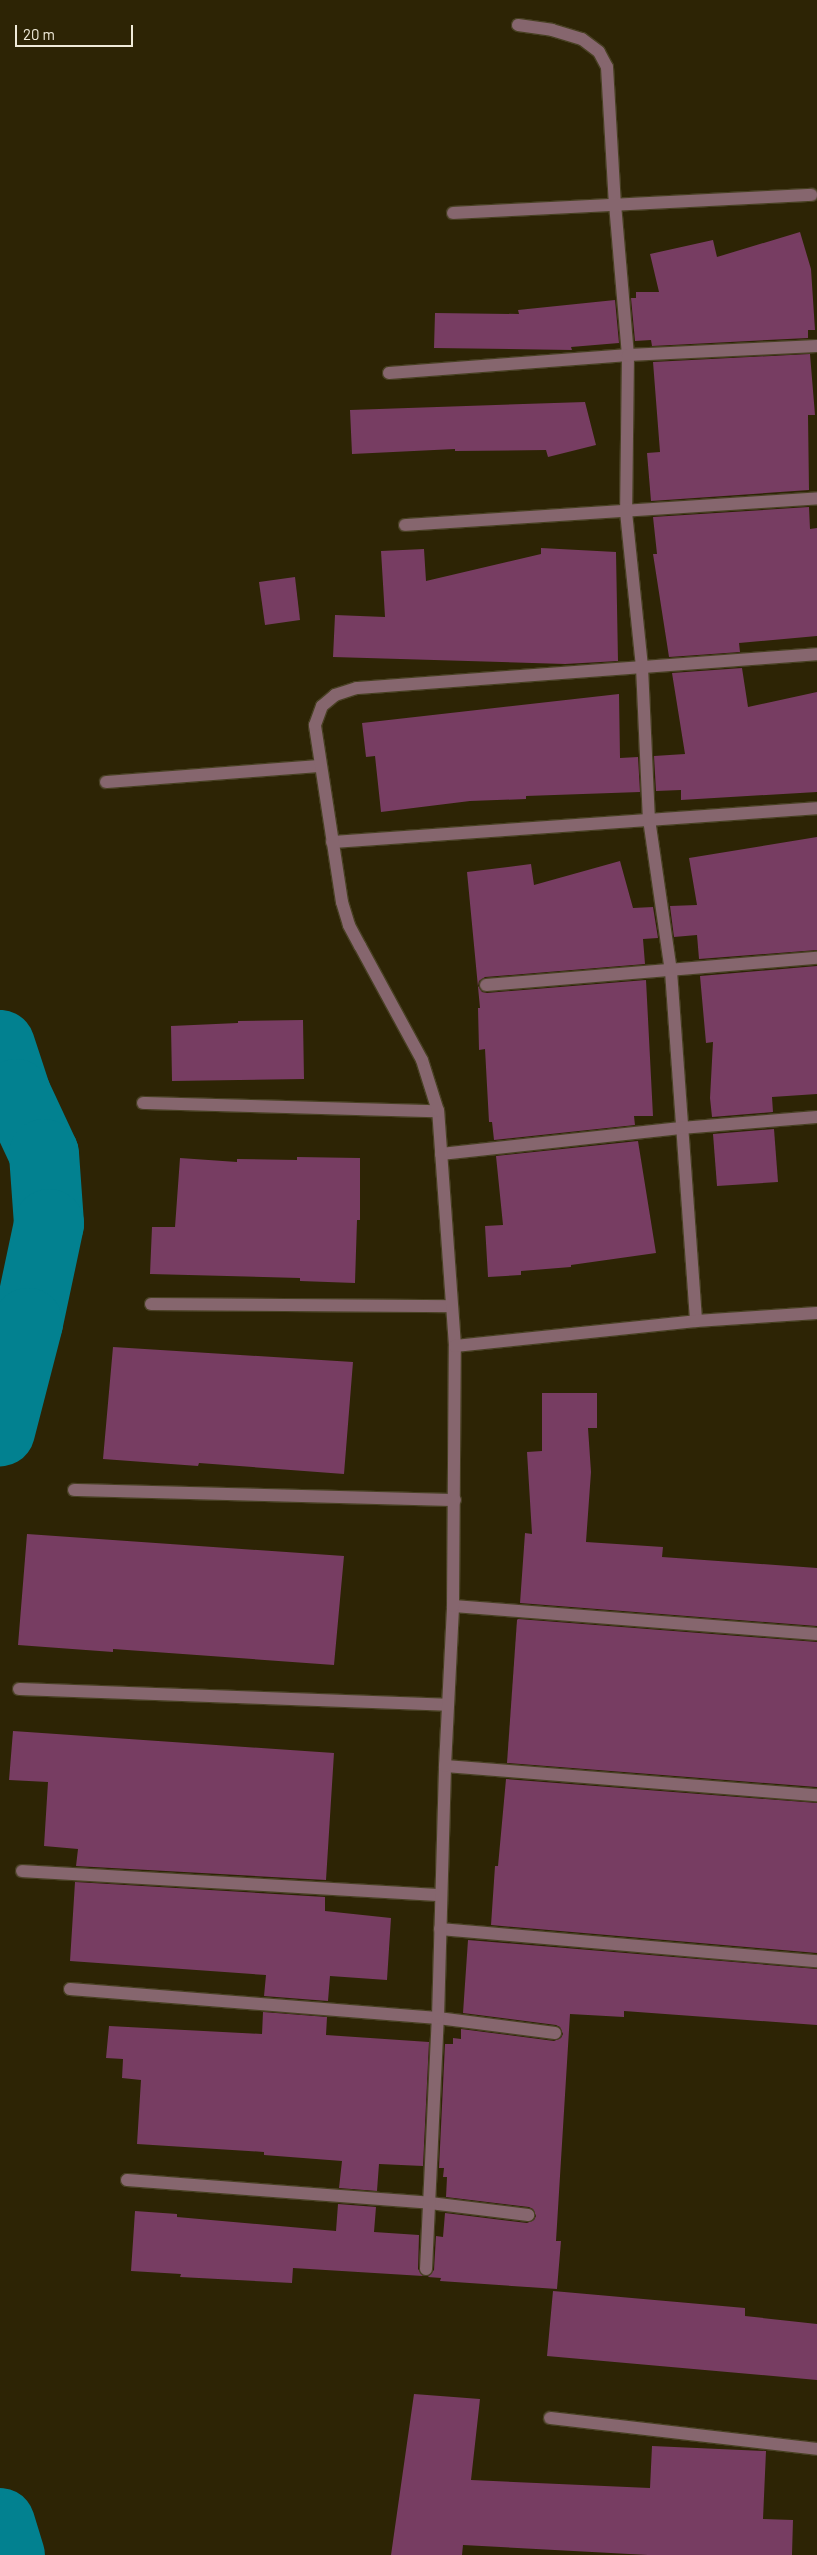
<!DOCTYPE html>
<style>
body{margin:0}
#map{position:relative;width:817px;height:2555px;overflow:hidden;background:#2d2405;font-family:Barlow,sans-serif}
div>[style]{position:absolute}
.river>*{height:70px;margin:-35px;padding:0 35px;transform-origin:35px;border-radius:35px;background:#028190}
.building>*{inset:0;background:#773d62}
.roads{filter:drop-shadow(1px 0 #484023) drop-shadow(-1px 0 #484023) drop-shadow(0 1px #484023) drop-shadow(0 -1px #484023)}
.minor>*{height:12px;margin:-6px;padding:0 6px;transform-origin:6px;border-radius:6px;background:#86666e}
span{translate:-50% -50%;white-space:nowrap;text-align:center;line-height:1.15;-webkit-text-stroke:4px #2d2405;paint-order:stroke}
.scale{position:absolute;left:15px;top:25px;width:118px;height:22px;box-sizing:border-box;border:2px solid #efead9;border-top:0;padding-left:6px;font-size:15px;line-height:18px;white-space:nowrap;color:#efead9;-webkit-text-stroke:4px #2d2405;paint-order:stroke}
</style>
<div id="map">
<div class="river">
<i style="left:0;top:1045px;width:52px;rotate:71.9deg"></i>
<i style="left:16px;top:1094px;width:66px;rotate:65deg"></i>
<i style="left:44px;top:1154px;width:70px;rotate:85.9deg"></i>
<i style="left:49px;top:1224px;width:101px;rotate:102deg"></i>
<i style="left:28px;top:1323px;width:112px;rotate:104.5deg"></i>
<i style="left:0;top:2523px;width:34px;rotate:73deg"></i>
</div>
<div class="building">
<i style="clip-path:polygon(800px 232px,811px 269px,815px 330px,808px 330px,808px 338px,652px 346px,651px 340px,635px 341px,631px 298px,636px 298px,636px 292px,659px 292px,650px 254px,713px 240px,717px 257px)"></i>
<i style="clip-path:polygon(615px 300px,619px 343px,571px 347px,572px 350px,434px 348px,435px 313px,519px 314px,518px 310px)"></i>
<i style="clip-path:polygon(810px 354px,815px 415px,808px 415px,809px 490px,651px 501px,647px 453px,660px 452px,653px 362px)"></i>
<i style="clip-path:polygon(585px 402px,596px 445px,548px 457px,546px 450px,455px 451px,455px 449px,352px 454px,350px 410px)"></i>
<i style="clip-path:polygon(809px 507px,810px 529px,817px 528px,817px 636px,739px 643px,740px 652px,669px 657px,653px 554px,657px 554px,653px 517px)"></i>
<i style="clip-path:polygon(541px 548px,616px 552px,618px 661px,565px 664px,333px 657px,335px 615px,385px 617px,381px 551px,424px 549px,426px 581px,541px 554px)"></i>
<i style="clip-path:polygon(295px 577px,300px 620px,265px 625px,259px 582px)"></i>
<i style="clip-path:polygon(742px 668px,748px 707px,817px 692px,817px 792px,681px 800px,681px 790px,656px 791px,654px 756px,685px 754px,672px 673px)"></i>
<i style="clip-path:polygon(619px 694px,620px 758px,638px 757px,640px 792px,526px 796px,526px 799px,470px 801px,381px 812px,375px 756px,366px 757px,362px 723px)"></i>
<i style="clip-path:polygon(817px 837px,817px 950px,699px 959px,697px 935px,674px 937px,670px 906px,697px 905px,689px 858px)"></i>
<i style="clip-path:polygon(620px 861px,633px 908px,653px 907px,658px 938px,643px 939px,645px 964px,485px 977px,479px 981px,478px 986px,482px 992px,487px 993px,646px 980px,653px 1116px,634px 1116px,635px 1125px,494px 1140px,492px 1122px,489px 1122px,485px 1049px,479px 1050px,478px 1008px,480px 1008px,467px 872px,531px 864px,534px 885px)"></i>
<i style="clip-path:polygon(817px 966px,817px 1094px,772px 1097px,773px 1112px,712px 1117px,710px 1098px,713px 1042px,706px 1043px,700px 976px)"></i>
<i style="clip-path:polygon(303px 1020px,304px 1079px,172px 1081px,171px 1026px,238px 1023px,238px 1021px)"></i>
<i style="clip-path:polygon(774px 1129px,778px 1182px,717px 1186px,713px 1134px)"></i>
<i style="clip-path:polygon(638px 1141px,656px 1253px,571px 1265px,571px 1267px,521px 1271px,521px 1275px,488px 1277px,485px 1226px,503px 1225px,496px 1156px)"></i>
<i style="clip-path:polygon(297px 1157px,360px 1158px,360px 1220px,357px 1220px,355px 1283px,300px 1281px,300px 1278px,150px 1274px,152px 1227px,175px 1227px,180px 1158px,237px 1162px,237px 1159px,297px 1160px)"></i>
<i style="clip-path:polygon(113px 1347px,353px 1362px,344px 1474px,199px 1463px,198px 1466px,103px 1459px)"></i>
<i style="clip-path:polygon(542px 1393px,597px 1393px,597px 1428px,588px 1428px,591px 1472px,586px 1542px,663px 1547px,662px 1557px,817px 1568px,817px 1626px,520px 1603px,525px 1533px,532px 1534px,527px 1452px,542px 1451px)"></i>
<i style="clip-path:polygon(27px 1534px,344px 1556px,334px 1665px,113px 1649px,113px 1652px,18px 1645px)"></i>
<i style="clip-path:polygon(518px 1619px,817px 1642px,817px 1787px,507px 1763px,517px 1620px)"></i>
<i style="clip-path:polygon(13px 1731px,334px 1753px,326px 1880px,76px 1866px,78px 1849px,44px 1846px,48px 1782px,9px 1780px)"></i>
<i style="clip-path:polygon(506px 1779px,817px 1803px,817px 1953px,491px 1925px,495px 1866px,498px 1866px)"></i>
<i style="clip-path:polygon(75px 1882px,325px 1897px,325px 1911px,391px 1918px,387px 1980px,330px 1976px,328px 2001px,264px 1996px,266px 1975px,70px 1961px)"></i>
<i style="clip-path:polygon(468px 1940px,817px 1969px,817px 2025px,624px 2011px,624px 2017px,570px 2014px,556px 2241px,561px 2241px,557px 2289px,440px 2281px,441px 2278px,428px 2277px,434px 2270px,436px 2236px,443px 2237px,445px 2213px,527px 2223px,534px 2220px,536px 2216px,533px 2209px,529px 2207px,446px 2197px,447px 2177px,443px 2177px,444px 2168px,439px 2168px,445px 2044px,453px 2044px,453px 2038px,461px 2039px,461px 2029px,554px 2041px,561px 2038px,563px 2034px,560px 2027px,556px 2025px,463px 2013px)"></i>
<i style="clip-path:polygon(263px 2012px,327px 2017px,326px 2035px,429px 2042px,423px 2166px,379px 2164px,377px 2191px,339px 2188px,342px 2161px,264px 2155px,264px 2152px,137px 2144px,141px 2080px,122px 2078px,123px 2059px,106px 2058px,109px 2026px,262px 2034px)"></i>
<i style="clip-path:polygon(338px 2204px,376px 2207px,374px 2232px,419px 2235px,418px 2269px,423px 2276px,293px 2268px,292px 2283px,180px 2277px,181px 2274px,131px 2271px,135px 2211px,177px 2214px,177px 2217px,336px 2231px)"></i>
<i style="clip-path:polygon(553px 2291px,745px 2308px,745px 2316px,817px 2324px,817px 2380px,547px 2356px)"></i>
<i style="clip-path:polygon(414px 2394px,480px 2399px,471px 2480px,650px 2488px,652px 2446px,766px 2451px,763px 2519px,793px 2520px,792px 2555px,648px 2555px,463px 2545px,462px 2555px,391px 2555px)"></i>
</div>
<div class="roads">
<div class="minor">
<i style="left:518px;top:25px;width:34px;rotate:8deg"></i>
<i style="left:552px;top:30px;width:31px;rotate:17deg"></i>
<i style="left:582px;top:39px;width:21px;rotate:37deg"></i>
<i style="left:599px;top:52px;width:17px;rotate:62deg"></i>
<i style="left:607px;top:67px;width:137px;rotate:86.7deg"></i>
<i style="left:615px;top:204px;width:152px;rotate:85.1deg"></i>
<i style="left:628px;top:355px;width:157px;rotate:90.7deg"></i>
<i style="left:626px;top:512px;width:156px;rotate:84.1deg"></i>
<i style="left:642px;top:667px;width:152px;rotate:87.4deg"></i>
<i style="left:649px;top:819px;width:154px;rotate:81.8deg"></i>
<i style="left:671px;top:971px;width:351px;rotate:85.9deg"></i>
<i style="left:453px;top:213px;width:359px;rotate:-2.9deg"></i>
<i style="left:389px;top:373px;width:240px;rotate:-4.3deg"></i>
<i style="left:628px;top:355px;width:189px;rotate:-2.7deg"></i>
<i style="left:405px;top:525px;width:413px;rotate:-3.7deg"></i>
<i style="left:106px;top:782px;width:214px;rotate:-4.3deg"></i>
<i style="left:332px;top:842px;width:486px;rotate:-4deg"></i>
<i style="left:486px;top:985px;width:332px;rotate:-4.7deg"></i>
<i style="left:143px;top:1103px;width:295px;rotate:1.6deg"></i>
<i style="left:441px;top:1154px;width:241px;rotate:-6.2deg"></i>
<i style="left:681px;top:1128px;width:136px;rotate:-4.6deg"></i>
<i style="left:151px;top:1304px;width:301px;rotate:0.4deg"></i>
<i style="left:455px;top:1346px;width:236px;rotate:-94.1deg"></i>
<i style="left:438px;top:1111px;width:53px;rotate:-107.4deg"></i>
<i style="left:422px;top:1060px;width:130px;rotate:-118.5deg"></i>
<i style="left:360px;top:946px;width:24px;rotate:-118deg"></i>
<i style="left:349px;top:925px;width:24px;rotate:-107deg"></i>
<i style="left:342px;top:902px;width:179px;rotate:-98.7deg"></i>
<i style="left:315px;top:725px;width:20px;rotate:-70deg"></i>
<i style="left:322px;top:706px;width:17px;rotate:-40deg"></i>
<i style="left:335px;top:695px;width:23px;rotate:-18deg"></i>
<i style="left:357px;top:688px;width:461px;rotate:-4.2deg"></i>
<i style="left:74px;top:1490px;width:381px;rotate:1.5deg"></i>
<i style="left:453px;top:1606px;width:365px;rotate:4.4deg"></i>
<i style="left:19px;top:1689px;width:429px;rotate:2.1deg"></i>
<i style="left:445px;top:1766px;width:373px;rotate:4.5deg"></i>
<i style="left:22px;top:1871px;width:419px;rotate:3.3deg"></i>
<i style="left:440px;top:1929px;width:378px;rotate:4.9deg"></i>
<i style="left:70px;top:1989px;width:369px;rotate:4.5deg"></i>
<i style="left:438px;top:2018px;width:118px;rotate:7.3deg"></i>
<i style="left:127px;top:2180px;width:304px;rotate:4.3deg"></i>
<i style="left:430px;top:2203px;width:99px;rotate:7deg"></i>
<i style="left:426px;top:2269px;width:251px;rotate:-87.3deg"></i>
<i style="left:438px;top:2018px;width:252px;rotate:-88.4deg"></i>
<i style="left:445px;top:1766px;width:160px;rotate:-87.1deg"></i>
<i style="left:453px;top:1606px;width:260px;rotate:-89.6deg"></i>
<i style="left:455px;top:1346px;width:242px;rotate:-5.9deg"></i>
<i style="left:696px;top:1321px;width:121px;rotate:-3.8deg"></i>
<i style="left:550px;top:2418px;width:269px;rotate:6.6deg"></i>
</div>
</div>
<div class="scale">20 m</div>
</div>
